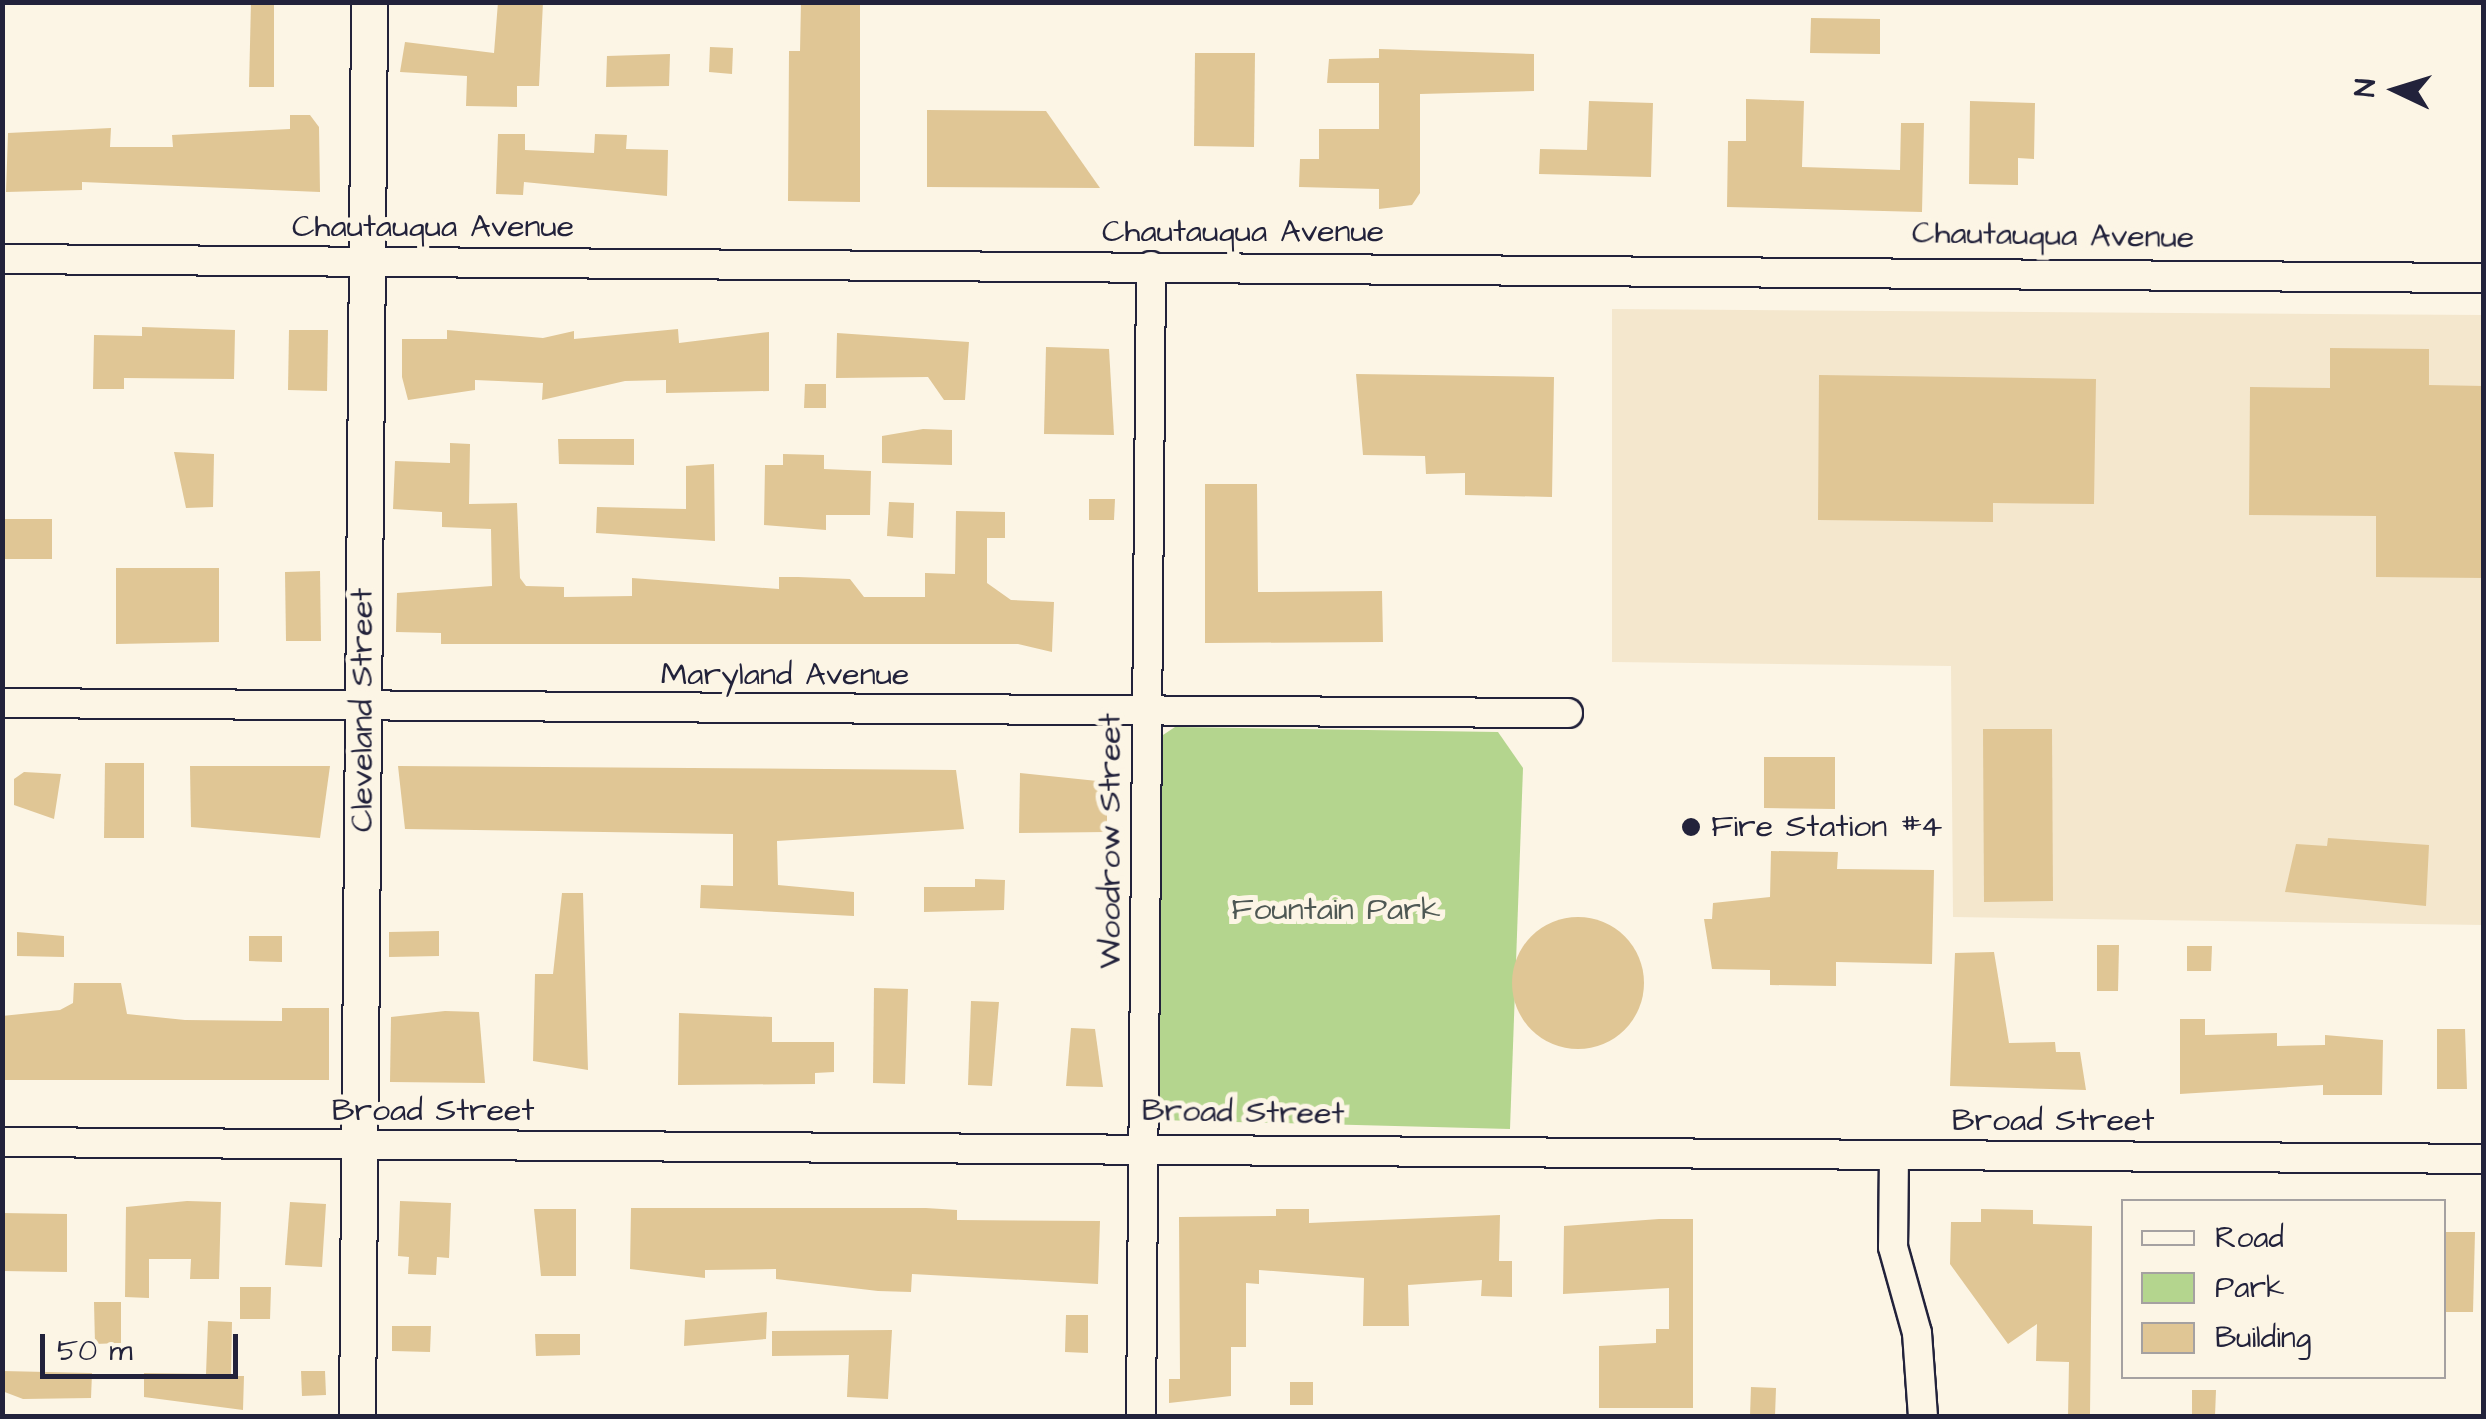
<!DOCTYPE html>
<style>
body{margin:0}
#map{position:relative;width:2486px;height:1419px;overflow:hidden;background:#fcf5e5;font-family:"Architects Daughter",sans-serif}
div>[style]{position:absolute}
.built>*{inset:0;background:#f4e7cd}
.green>*{inset:0;background:#b4d58e}
.building>*{inset:0;background:#e0c695}
.round{border-radius:50%}
.roads{filter:drop-shadow(2px 0 #22223b) drop-shadow(-2px 0 #22223b) drop-shadow(0 2px #22223b) drop-shadow(0 -2px #22223b)}
.minor>*{height:28px;margin:-14px;padding:0 14px;transform-origin:14px;border-radius:14px;background:#fcf5e5}
.tertiary>*{height:35px;margin:-17.5px;padding:0 17.5px;transform-origin:17.5px;border-radius:17.5px;background:#fcf5e5}
.dots>*{width:28px;height:28px;translate:-50% -50%;box-sizing:border-box;border:5px solid #fcf5e5;border-radius:50%}
span{translate:-50% -50%;white-space:nowrap;text-align:center;line-height:1.15;-webkit-text-stroke:10px #fcf5e5;paint-order:stroke}
.street-label{font-size:32px;color:#22223b}
.poi-label{font-size:32px;color:#22223b}
.left{translate:0 -50%;text-align:left}
.park-label{font-size:32px;color:#4e5854}
.frame{position:absolute;inset:0;border:5px solid #22223b;pointer-events:none}
.legend{position:absolute;left:2121px;top:1199px;width:325px;height:180px;box-sizing:border-box;background:#fcf5e5;border:2px solid #a5a1a1;margin:0;padding:12px 18px;list-style:none;font-size:30px;color:#22223b}
.legend li{display:flex;align-items:center;gap:20px;height:50px}
.legend b{width:50px;border:2px solid #a5a1a1}
.north{position:absolute;left:2346px;top:40px;width:100px;height:100px;-webkit-text-stroke:8px #fcf5e5;paint-order:stroke;rotate:274deg;font-size:28px;font-weight:700;line-height:40px;text-align:center;color:#22223b}
.north::after{content:'';display:block;margin:auto;width:35px;height:45px;background:#22223b;clip-path:polygon(50% 0,100% 100%,50% 72%,0 100%)}
.scale{position:absolute;left:40px;top:1334px;width:198px;height:45px;box-sizing:border-box;border:5px solid #22223b;border-top:0;padding-left:12px;font-size:30px;line-height:35px;white-space:nowrap;color:#22223b;-webkit-text-stroke:8px #fcf5e5;paint-order:stroke}
</style>
<div id="map">
<div class="built">
<i style="clip-path:polygon(1612px 309px,2483px 315px,2483px 925px,1953px 917px,1951px 666px,1612px 662px)"></i>
</div>
<div class="green">
<i style="clip-path:polygon(1175px 727px,1498px 732px,1523px 768px,1510px 1129px,1159px 1120px,1157px 739px)"></i>
</div>
<div class="building">
<i style="clip-path:polygon(251px 2px,274px 2px,274px 87px,249px 87px)"></i>
<i style="clip-path:polygon(498px 2px,543px 2px,539px 86px,517px 86px,517px 107px,466px 106px,467px 76px,400px 72px,405px 42px,494px 53px)"></i>
<i style="clip-path:polygon(801px 2px,860px 2px,860px 202px,788px 201px,789px 51px,800px 51px)"></i>
<i style="clip-path:polygon(1811px 18px,1880px 19px,1880px 54px,1810px 53px)"></i>
<i style="clip-path:polygon(710px 47px,733px 48px,732px 74px,709px 72px)"></i>
<i style="clip-path:polygon(1379px 49px,1534px 54px,1534px 91px,1420px 94px,1420px 193px,1412px 205px,1379px 209px,1379px 189px,1299px 187px,1300px 159px,1319px 159px,1319px 129px,1379px 129px,1379px 83px,1327px 83px,1329px 59px,1379px 58px)"></i>
<i style="clip-path:polygon(1195px 53px,1255px 53px,1254px 147px,1194px 146px)"></i>
<i style="clip-path:polygon(670px 54px,669px 86px,606px 87px,607px 56px)"></i>
<i style="clip-path:polygon(1746px 99px,1804px 101px,1802px 167px,1900px 170px,1901px 123px,1924px 123px,1922px 212px,1727px 207px,1728px 141px,1746px 141px)"></i>
<i style="clip-path:polygon(1589px 101px,1653px 103px,1651px 177px,1539px 174px,1540px 149px,1587px 150px)"></i>
<i style="clip-path:polygon(1970px 101px,2035px 103px,2034px 159px,2018px 158px,2018px 185px,1969px 184px)"></i>
<i style="clip-path:polygon(927px 110px,1046px 111px,1100px 188px,927px 187px)"></i>
<i style="clip-path:polygon(290px 115px,310px 115px,319px 127px,320px 192px,82px 182px,82px 190px,6px 192px,8px 133px,111px 128px,110px 147px,173px 147px,172px 135px,290px 129px)"></i>
<i style="clip-path:polygon(498px 134px,525px 134px,525px 150px,594px 153px,595px 134px,627px 135px,626px 149px,668px 150px,667px 196px,524px 182px,523px 195px,496px 194px)"></i>
<i style="clip-path:polygon(142px 327px,235px 330px,234px 379px,124px 378px,124px 389px,93px 389px,94px 335px,142px 336px)"></i>
<i style="clip-path:polygon(678px 329px,679px 343px,769px 332px,769px 391px,666px 393px,666px 380px,625px 381px,542px 400px,543px 383px,475px 380px,475px 390px,408px 400px,402px 377px,402px 339px,447px 339px,447px 330px,543px 338px,574px 331px,574px 339px)"></i>
<i style="clip-path:polygon(289px 330px,328px 330px,327px 391px,288px 390px)"></i>
<i style="clip-path:polygon(837px 333px,969px 342px,965px 400px,944px 400px,928px 377px,836px 378px)"></i>
<i style="clip-path:polygon(1046px 347px,1109px 349px,1114px 435px,1044px 434px)"></i>
<i style="clip-path:polygon(2330px 348px,2429px 349px,2429px 385px,2484px 386px,2484px 578px,2376px 577px,2376px 516px,2249px 515px,2250px 387px,2330px 388px)"></i>
<i style="clip-path:polygon(1356px 374px,1554px 377px,1552px 497px,1465px 495px,1465px 473px,1426px 474px,1425px 456px,1363px 455px)"></i>
<i style="clip-path:polygon(1819px 375px,2096px 379px,2094px 504px,1993px 503px,1993px 522px,1818px 520px)"></i>
<i style="clip-path:polygon(805px 384px,826px 384px,826px 408px,804px 408px)"></i>
<i style="clip-path:polygon(923px 429px,952px 430px,952px 465px,882px 463px,882px 436px)"></i>
<i style="clip-path:polygon(558px 439px,634px 439px,634px 465px,559px 464px)"></i>
<i style="clip-path:polygon(450px 443px,470px 444px,469px 504px,517px 503px,520px 578px,526px 586px,564px 587px,564px 597px,632px 596px,632px 578px,779px 589px,779px 577px,798px 577px,850px 579px,864px 597px,925px 597px,925px 573px,955px 574px,956px 511px,1005px 512px,1005px 538px,987px 538px,987px 583px,1011px 600px,1054px 602px,1052px 652px,1018px 644px,441px 644px,441px 633px,396px 632px,397px 593px,492px 586px,491px 529px,442px 527px,442px 512px,393px 509px,395px 461px,450px 463px)"></i>
<i style="clip-path:polygon(174px 452px,214px 454px,213px 507px,186px 508px)"></i>
<i style="clip-path:polygon(783px 454px,824px 455px,824px 469px,871px 471px,870px 515px,826px 515px,826px 530px,764px 525px,765px 465px,783px 465px)"></i>
<i style="clip-path:polygon(714px 464px,715px 541px,596px 533px,597px 507px,686px 509px,686px 466px)"></i>
<i style="clip-path:polygon(1205px 484px,1257px 484px,1258px 592px,1382px 591px,1383px 642px,1205px 643px)"></i>
<i style="clip-path:polygon(1089px 499px,1115px 499px,1114px 520px,1089px 520px)"></i>
<i style="clip-path:polygon(889px 502px,914px 503px,913px 538px,887px 536px)"></i>
<i style="clip-path:polygon(2px 519px,52px 519px,52px 559px,2px 559px)"></i>
<i style="clip-path:polygon(116px 568px,219px 568px,219px 642px,116px 644px)"></i>
<i style="clip-path:polygon(320px 571px,321px 641px,286px 641px,285px 572px)"></i>
<i style="clip-path:polygon(1983px 729px,2052px 729px,2053px 901px,1984px 902px)"></i>
<i style="clip-path:polygon(1764px 757px,1835px 757px,1835px 809px,1764px 808px)"></i>
<i style="clip-path:polygon(105px 763px,144px 763px,144px 838px,104px 838px)"></i>
<i style="clip-path:polygon(190px 766px,330px 766px,320px 838px,191px 827px)"></i>
<i style="clip-path:polygon(398px 766px,956px 770px,964px 829px,777px 841px,778px 885px,854px 892px,854px 916px,700px 908px,701px 885px,733px 886px,733px 834px,405px 829px)"></i>
<i style="clip-path:polygon(24px 772px,61px 774px,54px 819px,14px 805px,14px 779px)"></i>
<i style="clip-path:polygon(1020px 773px,1107px 782px,1107px 832px,1019px 833px)"></i>
<i style="clip-path:polygon(2328px 838px,2429px 845px,2426px 906px,2285px 892px,2296px 844px,2327px 846px)"></i>
<i style="clip-path:polygon(1771px 851px,1838px 852px,1837px 869px,1934px 870px,1932px 964px,1836px 962px,1836px 986px,1770px 985px,1770px 970px,1712px 969px,1704px 919px,1712px 919px,1713px 903px,1770px 897px)"></i>
<i style="clip-path:polygon(975px 879px,1005px 880px,1004px 910px,924px 912px,924px 887px,975px 887px)"></i>
<i style="clip-path:polygon(562px 893px,583px 893px,588px 1070px,533px 1061px,535px 974px,553px 974px)"></i>
<i class="round" style="left:1512px;top:917px;width:132px;height:132px"></i>
<i style="clip-path:polygon(439px 931px,439px 956px,389px 957px,389px 932px)"></i>
<i style="clip-path:polygon(17px 932px,64px 936px,64px 957px,17px 956px)"></i>
<i style="clip-path:polygon(249px 936px,282px 936px,282px 962px,249px 961px)"></i>
<i style="clip-path:polygon(2097px 945px,2119px 945px,2118px 991px,2097px 991px)"></i>
<i style="clip-path:polygon(2187px 946px,2212px 946px,2211px 971px,2187px 971px)"></i>
<i style="clip-path:polygon(1994px 952px,2009px 1043px,2055px 1042px,2056px 1052px,2080px 1052px,2086px 1090px,1950px 1086px,1955px 953px)"></i>
<i style="clip-path:polygon(74px 983px,121px 983px,127px 1014px,185px 1020px,282px 1021px,282px 1008px,329px 1008px,329px 1080px,2px 1080px,2px 1016px,60px 1010px,73px 1003px)"></i>
<i style="clip-path:polygon(874px 988px,908px 989px,905px 1084px,873px 1083px)"></i>
<i style="clip-path:polygon(971px 1001px,999px 1002px,992px 1086px,968px 1085px)"></i>
<i style="clip-path:polygon(445px 1011px,479px 1012px,485px 1083px,390px 1082px,391px 1017px)"></i>
<i style="clip-path:polygon(679px 1013px,772px 1017px,772px 1042px,834px 1042px,834px 1072px,815px 1073px,815px 1084px,678px 1085px)"></i>
<i style="clip-path:polygon(2180px 1019px,2205px 1019px,2205px 1035px,2277px 1033px,2277px 1046px,2325px 1045px,2325px 1035px,2383px 1040px,2382px 1095px,2323px 1095px,2323px 1085px,2180px 1094px)"></i>
<i style="clip-path:polygon(1071px 1028px,1095px 1029px,1103px 1087px,1066px 1086px)"></i>
<i style="clip-path:polygon(2437px 1029px,2465px 1029px,2467px 1089px,2437px 1089px)"></i>
<i style="clip-path:polygon(187px 1201px,221px 1202px,219px 1279px,190px 1279px,191px 1259px,149px 1259px,149px 1298px,125px 1297px,126px 1207px)"></i>
<i style="clip-path:polygon(400px 1201px,451px 1203px,449px 1258px,437px 1257px,436px 1275px,408px 1274px,409px 1257px,398px 1256px)"></i>
<i style="clip-path:polygon(290px 1202px,326px 1204px,322px 1267px,285px 1265px)"></i>
<i style="clip-path:polygon(631px 1208px,926px 1208px,957px 1210px,957px 1220px,1100px 1221px,1098px 1284px,912px 1274px,911px 1292px,878px 1291px,776px 1279px,776px 1269px,705px 1270px,705px 1278px,630px 1269px)"></i>
<i style="clip-path:polygon(534px 1209px,576px 1209px,576px 1276px,541px 1276px)"></i>
<i style="clip-path:polygon(1276px 1209px,1309px 1209px,1309px 1223px,1500px 1215px,1499px 1261px,1512px 1261px,1512px 1297px,1481px 1296px,1482px 1280px,1408px 1285px,1409px 1326px,1363px 1326px,1364px 1278px,1259px 1270px,1259px 1284px,1246px 1283px,1246px 1347px,1231px 1347px,1231px 1396px,1169px 1403px,1169px 1379px,1180px 1379px,1179px 1217px,1276px 1216px)"></i>
<i style="clip-path:polygon(1981px 1209px,2033px 1210px,2033px 1224px,2092px 1226px,2090px 1416px,2068px 1416px,2069px 1362px,2036px 1361px,2037px 1324px,2008px 1344px,1950px 1264px,1951px 1222px,1981px 1222px)"></i>
<i style="clip-path:polygon(2px 1213px,67px 1214px,67px 1272px,2px 1271px)"></i>
<i style="clip-path:polygon(1659px 1219px,1693px 1219px,1693px 1408px,1599px 1408px,1599px 1346px,1656px 1343px,1656px 1329px,1669px 1329px,1669px 1288px,1563px 1294px,1564px 1226px)"></i>
<i style="clip-path:polygon(2444px 1232px,2475px 1232px,2473px 1312px,2444px 1312px)"></i>
<i style="clip-path:polygon(240px 1287px,271px 1287px,270px 1319px,240px 1319px)"></i>
<i style="clip-path:polygon(94px 1302px,121px 1302px,121px 1343px,95px 1344px)"></i>
<i style="clip-path:polygon(767px 1312px,766px 1339px,684px 1346px,685px 1320px)"></i>
<i style="clip-path:polygon(1066px 1315px,1088px 1315px,1088px 1353px,1065px 1352px)"></i>
<i style="clip-path:polygon(208px 1321px,232px 1322px,231px 1376px,244px 1376px,243px 1410px,144px 1397px,144px 1373px,206px 1374px)"></i>
<i style="clip-path:polygon(392px 1326px,431px 1326px,430px 1352px,392px 1351px)"></i>
<i style="clip-path:polygon(892px 1330px,888px 1399px,847px 1397px,849px 1355px,772px 1356px,772px 1331px)"></i>
<i style="clip-path:polygon(535px 1334px,580px 1334px,580px 1355px,536px 1356px)"></i>
<i style="clip-path:polygon(2px 1371px,92px 1373px,91px 1398px,23px 1399px,2px 1391px)"></i>
<i style="clip-path:polygon(301px 1371px,325px 1371px,326px 1395px,302px 1396px)"></i>
<i style="clip-path:polygon(1290px 1382px,1313px 1382px,1313px 1405px,1290px 1405px)"></i>
<i style="clip-path:polygon(1751px 1387px,1776px 1388px,1775px 1416px,1750px 1416px)"></i>
<i style="clip-path:polygon(2192px 1390px,2216px 1390px,2215px 1416px,2192px 1416px)"></i>
</div>
<div class="roads">
<div class="minor">
<i style="left:2px;top:259px;width:2482px;rotate:0.44deg"></i>
<i style="left:2px;top:703px;width:1566px;rotate:0.37deg"></i>
<i style="left:2px;top:1142px;width:2482px;rotate:0.39deg"></i>
<i style="left:1894px;top:1155px;width:92px;rotate:90.6deg"></i>
<i style="left:1893px;top:1247px;width:89px;rotate:74.4deg"></i>
<i style="left:1917px;top:1333px;width:83px;rotate:85.9deg"></i>
<i style="left:1141px;top:1416px;width:1150px;rotate:-89.5deg"></i>
</div>
<div class="tertiary">
<i style="left:357px;top:1416px;width:1414px;rotate:-89.51deg"></i>
</div>
</div>
<div class="dots">
<i style="left:1691px;top:827px;background:#22223b"></i>
</div>
<div class="street-label">
<span style="left:433px;top:227px">Chautauqua Avenue</span>
<span style="left:1243px;top:232px">Chautauqua Avenue</span>
<span style="left:2053px;top:236px;rotate:1deg">Chautauqua Avenue</span>
<span style="left:785px;top:675px">Maryland Avenue</span>
<span style="left:363px;top:710px;rotate:-90deg">Cleveland Street</span>
<span style="left:1111px;top:841px;rotate:-90deg">Woodrow Street</span>
<span style="left:433px;top:1111px">Broad Street</span>
<span style="left:1243px;top:1113px;rotate:1deg">Broad Street</span>
<span style="left:2053px;top:1121px">Broad Street</span>
</div>
<div class="poi-label">
<span class="left" style="left:1711px;top:827px">Fire Station #4</span>
</div>
<div class="park-label">
<span style="left:1336px;top:910px">Fountain Park</span>
</div>
<div class="frame"></div>
<ul class="legend">
<li><b style="height:12px;background:#fcf5e5"></b>Road</li>
<li><b style="height:28px;background:#b4d58e"></b>Park</li>
<li><b style="height:28px;background:#e0c695"></b>Building</li>
</ul>
<div class="north">N</div>
<div class="scale">50 m</div>
</div>
